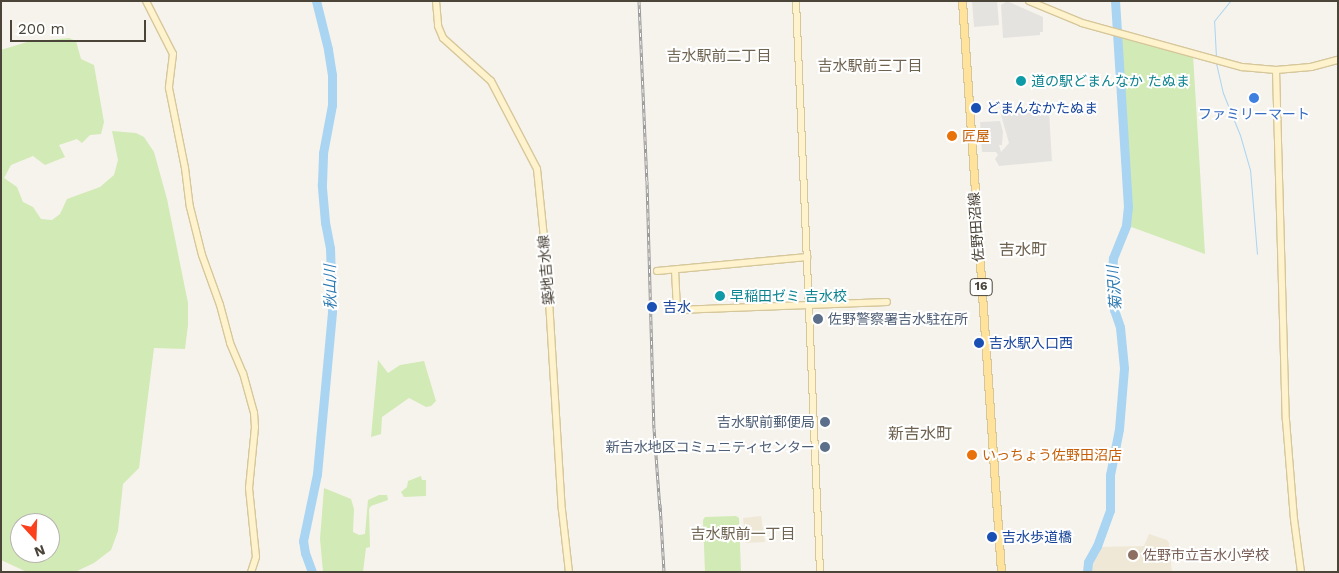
<!DOCTYPE html>
<meta charset="utf-8">
<style>
body{margin:0}
#map{position:relative;width:1339px;height:573px;overflow:hidden;background:#f6f3ec;font-family:"Work Sans","Noto Sans JP",sans-serif}
div>[style]{position:absolute}
.education>*{inset:0;background:#efe8d6}
.green>*{inset:0;background:#d2eab5}
.parking>*{inset:0;background:#e5e3e0}
.stream>*{height:1px;margin:-0.5px;padding:0 0.5px;transform-origin:0.5px;border-radius:0.5px;background:#a9d4f2}
.river>*{height:9px;margin:-4.5px;padding:0 4.5px;transform-origin:4.5px;border-radius:4.5px;background:#a9d4f2}
.roads{filter:drop-shadow(1px 0 #d6c79b) drop-shadow(-1px 0 #d6c79b) drop-shadow(0 1px #d6c79b) drop-shadow(0 -1px #d6c79b)}
.secondary>*{height:6px;margin:-3px;padding:0 3px;transform-origin:3px;border-radius:3px;background:#fff3cd}
.primary>*{height:7px;margin:-3.5px;padding:0 3.5px;transform-origin:3.5px;border-radius:3.5px;background:#ffe39c}
.rail>*{height:3px;margin-top:-1.5px;transform-origin:0;background:repeating-linear-gradient(90deg,#fff 0 4px,#9a9a9a 0 8px);box-sizing:border-box;border-block:1px solid #9a9a9a}
.dots>*{width:14px;height:14px;translate:-50% -50%;box-sizing:border-box;border:2px solid #fff;border-radius:50%}
span{translate:-50% -50%;white-space:nowrap;text-align:center;line-height:1.15;-webkit-text-stroke:4px #fff;paint-order:stroke}
.shield-label span{padding:1px 4px;background:#fff;border:1px solid;border-radius:4px;-webkit-text-stroke-width:0}
.shield-label{font-size:12px;color:#4b4439;font-weight:700}
.culture-label{font-size:14px;color:#0d838f}
.left{translate:0 -50%;text-align:left}
.transit-label{font-size:14px;color:#164399}
.shop-label{font-size:14px;color:#366cbe}
.food-label{font-size:14px;color:#c56008}
.street-label{font-size:14px;color:#4b4439}
.service-label{font-size:14px;color:#4e5e75}
.right{translate:-100% -50%;text-align:right}
.education-label{font-size:14px;color:#785e54}
.neighbourhood-label{font-size:15px;color:#6e6250}
.water-label{font-size:15px;color:#2e7ab2;font-style:italic}
.quarter-label{font-size:16px;color:#6e6250}
.frame{position:absolute;inset:0;border:2px solid #4b4439;pointer-events:none}
.north{position:absolute;left:10px;top:513px;width:50px;height:50px;box-sizing:border-box;background:#fff;border:1px solid #b7b4b0;border-radius:50%;rotate:160deg;font-size:14px;font-weight:700;line-height:20px;text-align:center;color:#4b4439}
.north::after{content:'';display:block;margin:auto;width:18px;height:22px;background:#fc3f1d;clip-path:polygon(50% 0,100% 100%,50% 72%,0 100%)}
.scale{position:absolute;left:10px;top:20px;width:136px;height:22px;box-sizing:border-box;border:2px solid #4b4439;border-top:0;padding-left:6px;font-size:15px;line-height:18px;white-space:nowrap;color:#4b4439;-webkit-text-stroke:4px #fff;paint-order:stroke}
</style>
<div id="map">
<div class="education">
<i style="clip-path:polygon(761px 516px,765px 542px,746px 543px,743px 518px)"></i>
<i style="clip-path:polygon(1149px 534px,1167px 540px,1169px 543px,1172px 572px,1090px 572px,1100px 547px,1144px 546px)"></i>
</div>
<div class="green">
<i style="clip-path:polygon(1122px 35px,1193px 55px,1205px 254px,1126px 225px,1128px 207px,1121px 85px)"></i>
<i style="clip-path:polygon(evenodd,69px 38px,76px 41px,81px 59px,94px 65px,104px 122px,101px 134px,90px 135px,82px 143px,77px 139px,59px 145px,65px 157px,45px 165px,33px 156px,11px 165px,4px 178px,17px 187px,23px 202px,33px 207px,41px 219px,52px 220px,60px 214px,67px 199px,100px 187px,114px 175px,118px 160px,112px 131px,136px 133px,144px 137px,154px 152px,167px 199px,188px 303px,188px 325px,185px 349px,154px 348px,139px 468px,123px 484px,118px 531px,111px 550px,94px 563px,75px 572px,27px 572px,1px 560px,1px 50px,27px 42px,69px 38px,20px 523px,50px 523px,50px 553px,20px 553px,20px 523px)"></i>
<i style="clip-path:polygon(378px 360px,388px 373px,400px 365px,424px 361px,436px 401px,431px 406px,426px 407px,409px 398px,382px 417px,381px 434px,371px 437px)"></i>
<i style="clip-path:polygon(421px 476px,422px 480px,426px 480px,426px 496px,404px 497px,401px 492px,407px 487px,408px 481px)"></i>
<i style="clip-path:polygon(324px 488px,351px 499px,354px 509px,353px 532px,359px 535px,365px 534px,368px 500px,379px 495px,387px 495px,388px 500px,371px 506px,369px 509px,370px 547px,366px 548px,363px 572px,323px 572px,320px 539px)"></i>
<i style="clip-path:polygon(736px 516px,739px 518px,741px 572px,705px 572px,703px 520px,705px 517px)"></i>
</div>
<div class="parking">
<i style="clip-path:polygon(972px 1px,997px 1px,999px 25px,974px 27px)"></i>
<i style="clip-path:polygon(1007px 1px,1043px 17px,1043px 32px,1040px 32px,1040px 35px,1003px 38px,1001px 5px)"></i>
<i style="clip-path:polygon(1045px 106px,1049px 112px,1052px 161px,999px 166px,995px 159px,998px 155px,996px 152px,982px 152px,980px 122px,1000px 121px,1003px 132px,1002px 145px,999px 145px,1001px 152px,1009px 143px,1001px 115px,1019px 107px)"></i>
</div>
<div class="stream">
<i style="left:1216px;top:57px;width:36px;rotate:-93deg"></i>
<i style="left:1214px;top:21px;width:26px;rotate:-51deg"></i>
<i style="left:1216px;top:63px;width:31px;rotate:77deg"></i>
<i style="left:1223px;top:93px;width:45px;rotate:68deg"></i>
<i style="left:1240px;top:135px;width:35px;rotate:74deg"></i>
<i style="left:1250px;top:169px;width:85px;rotate:85.3deg"></i>
</div>
<div class="river">
<i style="left:312px;top:572px;width:20px;rotate:-110deg"></i>
<i style="left:305px;top:553px;width:12px;rotate:-99deg"></i>
<i style="left:303px;top:541px;width:68px;rotate:-78.2deg"></i>
<i style="left:317px;top:474px;width:164px;rotate:-84.7deg"></i>
<i style="left:332px;top:311px;width:63px;rotate:-91.8deg"></i>
<i style="left:330px;top:248px;width:26px;rotate:-101deg"></i>
<i style="left:325px;top:222px;width:38px;rotate:-95deg"></i>
<i style="left:322px;top:184px;width:31px;rotate:-88deg"></i>
<i style="left:323px;top:153px;width:49px;rotate:-79.4deg"></i>
<i style="left:332px;top:105px;width:30px;rotate:-90deg"></i>
<i style="left:332px;top:75px;width:26px;rotate:-99deg"></i>
<i style="left:328px;top:49px;width:49px;rotate:-104deg"></i>
<i style="left:1087px;top:572px;width:10px;rotate:-84deg"></i>
<i style="left:1088px;top:562px;width:18px;rotate:-61deg"></i>
<i style="left:1097px;top:546px;width:38px;rotate:-70deg"></i>
<i style="left:1110px;top:510px;width:35px;rotate:-90deg"></i>
<i style="left:1110px;top:475px;width:47px;rotate:-78.9deg"></i>
<i style="left:1119px;top:429px;width:61px;rotate:-85.3deg"></i>
<i style="left:1124px;top:368px;width:41px;rotate:-95.6deg"></i>
<i style="left:1120px;top:327px;width:18px;rotate:-109deg"></i>
<i style="left:1114px;top:310px;width:27px;rotate:-94deg"></i>
<i style="left:1112px;top:283px;width:25px;rotate:-88deg"></i>
<i style="left:1113px;top:258px;width:35px;rotate:-68deg"></i>
<i style="left:1126px;top:225px;width:18px;rotate:-84deg"></i>
<i style="left:1128px;top:207px;width:206px;rotate:-93.6deg"></i>
</div>
<div class="roads">
<div class="secondary">
<i style="left:146px;top:1px;width:59px;rotate:63deg"></i>
<i style="left:173px;top:54px;width:34px;rotate:97deg"></i>
<i style="left:169px;top:88px;width:82px;rotate:78.7deg"></i>
<i style="left:185px;top:168px;width:39px;rotate:83deg"></i>
<i style="left:190px;top:207px;width:49px;rotate:76deg"></i>
<i style="left:202px;top:255px;width:53px;rotate:70.2deg"></i>
<i style="left:220px;top:305px;width:39px;rotate:75deg"></i>
<i style="left:230px;top:343px;width:33px;rotate:67deg"></i>
<i style="left:243px;top:373px;width:41px;rotate:74.6deg"></i>
<i style="left:254px;top:413px;width:14px;rotate:86deg"></i>
<i style="left:255px;top:427px;width:61px;rotate:95.6deg"></i>
<i style="left:249px;top:488px;width:69px;rotate:84.2deg"></i>
<i style="left:256px;top:557px;width:16px;rotate:108deg"></i>
<i style="left:436px;top:1px;width:25px;rotate:85deg"></i>
<i style="left:438px;top:26px;width:13px;rotate:67deg"></i>
<i style="left:443px;top:38px;width:64px;rotate:41.9deg"></i>
<i style="left:491px;top:81px;width:99px;rotate:62.4deg"></i>
<i style="left:537px;top:169px;width:100px;rotate:84.2deg"></i>
<i style="left:547px;top:268px;width:242px;rotate:86.5deg"></i>
<i style="left:562px;top:510px;width:62px;rotate:83.6deg"></i>
<i style="left:796px;top:1px;width:572px;rotate:87.59deg"></i>
<i style="left:1029px;top:1px;width:57px;rotate:22.5deg"></i>
<i style="left:1082px;top:23px;width:166px;rotate:15.4deg"></i>
<i style="left:1242px;top:67px;width:34px;rotate:5deg"></i>
<i style="left:1276px;top:70px;width:35px;rotate:-5deg"></i>
<i style="left:1311px;top:67px;width:28px;rotate:-15deg"></i>
<i style="left:1276px;top:70px;width:350px;rotate:88.4deg"></i>
<i style="left:1286px;top:420px;width:99px;rotate:85.4deg"></i>
<i style="left:1294px;top:519px;width:53px;rotate:82.5deg"></i>
<i style="left:675px;top:270px;width:40px;rotate:87.1deg"></i>
<i style="left:677px;top:310px;width:210px;rotate:-2.2deg"></i>
<i style="left:657px;top:271px;width:151px;rotate:-5.3deg"></i>
</div>
<div class="primary">
<i style="left:962px;top:1px;width:572px;rotate:86.09deg"></i>
</div>
</div>
<div class="rail">
<i style="left:639px;top:1px;width:180px;rotate:87.5deg"></i>
<i style="left:647px;top:181px;width:247px;rotate:88.4deg"></i>
<i style="left:654px;top:428px;width:82px;rotate:85.8deg"></i>
<i style="left:660px;top:504px;width:68px;rotate:86.6deg"></i>
</div>
<div class="dots">
<i style="left:1021px;top:81px;background:#0f9aa8"></i>
<i style="left:1254px;top:98px;background:#3f7fe0"></i>
<i style="left:976px;top:108px;background:#1a4fb4"></i>
<i style="left:952px;top:136px;background:#e8710a"></i>
<i style="left:720px;top:296px;background:#0f9aa8"></i>
<i style="left:652px;top:307px;background:#1a4fb4"></i>
<i style="left:818px;top:319px;background:#5c6f8a"></i>
<i style="left:979px;top:343px;background:#1a4fb4"></i>
<i style="left:825px;top:422px;background:#5c6f8a"></i>
<i style="left:825px;top:447px;background:#5c6f8a"></i>
<i style="left:972px;top:455px;background:#e8710a"></i>
<i style="left:992px;top:537px;background:#1a4fb4"></i>
<i style="left:1133px;top:555px;background:#8d6e63"></i>
</div>
<div class="shield-label">
<span style="left:981px;top:287px">16</span>
</div>
<div class="culture-label">
<span class="left" style="left:1031px;top:81px">道の駅どまんなか たぬま</span>
<span class="left" style="left:730px;top:296px">早稲田ゼミ 吉水校</span>
</div>
<div class="transit-label">
<span class="left" style="left:986px;top:108px">どまんなかたぬま</span>
<span class="left" style="left:663px;top:307px">吉水</span>
<span class="left" style="left:989px;top:343px">吉水駅入口西</span>
<span class="left" style="left:1002px;top:537px">吉水歩道橋</span>
</div>
<div class="shop-label">
<span style="left:1254px;top:114px">ファミリーマート</span>
</div>
<div class="food-label">
<span class="left" style="left:962px;top:136px">匠屋</span>
<span class="left" style="left:982px;top:455px">いっちょう佐野田沼店</span>
</div>
<div class="street-label">
<span style="left:976px;top:227px;rotate:-94deg">佐野田沼線</span>
<span style="left:546px;top:270px;rotate:-95deg">築地吉水線</span>
</div>
<div class="service-label">
<span class="left" style="left:828px;top:319px">佐野警察署吉水駐在所</span>
<span class="right" style="left:815px;top:422px">吉水駅前郵便局</span>
<span class="right" style="left:815px;top:447px">新吉水地区コミュニティセンター</span>
</div>
<div class="education-label">
<span class="left" style="left:1143px;top:555px">佐野市立吉水小学校</span>
</div>
<div class="neighbourhood-label">
<span style="left:719px;top:57px">吉水駅前二丁目</span>
<span style="left:870px;top:67px">吉水駅前三丁目</span>
<span style="left:743px;top:535px">吉水駅前一丁目</span>
</div>
<div class="water-label">
<span style="left:331px;top:287px;rotate:-91deg">秋山川</span>
<span style="left:1115px;top:288px;rotate:-94deg">菊沢川</span>
</div>
<div class="quarter-label">
<span style="left:1023px;top:250px">吉水町</span>
<span style="left:920px;top:434px">新吉水町</span>
</div>
<div class="frame"></div>
<div class="north">N</div>
<div class="scale">200 m</div>
</div>
